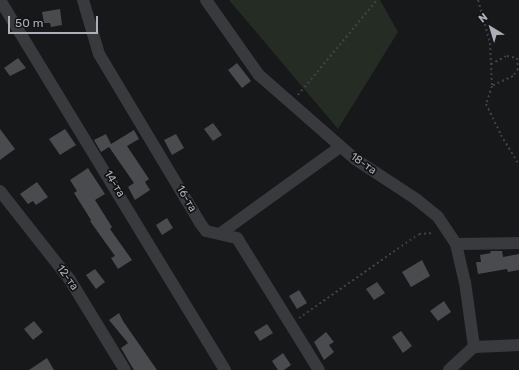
<!DOCTYPE html>
<meta charset="utf-8">
<style>
body{margin:0}
#map{position:relative;width:519px;height:370px;overflow:hidden;background:#171819;font-family:Rubik,sans-serif}
div>[style]{position:absolute}
.green>*{inset:0;background:#242c24}
.building>*{inset:0;background:#494b4e}
.path>*{height:2px;margin-top:-1px;transform-origin:0;background:repeating-linear-gradient(90deg,#3f4145 0 2px,transparent 0 5px)}
.minor>*{height:12px;margin:-6px;padding:0 6px;transform-origin:6px;border-radius:6px;background:#393a3e}
span{translate:-50% -50%;white-space:nowrap;text-align:center;line-height:1.15;-webkit-text-stroke:3.5px #121314;paint-order:stroke}
.street-label{font-size:11px;color:#abb0b8}
.north{position:absolute;left:471px;top:8px;width:40px;height:40px;-webkit-text-stroke:3px #121314;paint-order:stroke;rotate:322deg;font-size:11px;font-weight:700;line-height:16px;text-align:center;color:#abb0b8}
.north::after{content:'';display:block;margin:auto;width:14px;height:18px;background:#abb0b8;clip-path:polygon(50% 0,100% 100%,50% 72%,0 100%)}
.scale{position:absolute;left:8px;top:16px;width:90px;height:18px;box-sizing:border-box;border:2px solid #abb0b8;border-top:0;padding-left:5px;font-size:12px;line-height:14px;white-space:nowrap;color:#abb0b8;-webkit-text-stroke:3px #121314;paint-order:stroke}
</style>
<div id="map">
<div class="green">
<i style="clip-path:polygon(229px 0,380px 0,398px 32px,338px 129px)"></i>
</div>
<div class="building">
<i style="clip-path:polygon(60px 9px,62px 25px,51px 27px,50px 23px,44px 23px,42px 12px)"></i>
<i style="clip-path:polygon(18px 58px,26px 68px,10px 76px,4px 68px)"></i>
<i style="clip-path:polygon(237px 63px,251px 81px,242px 88px,228px 70px)"></i>
<i style="clip-path:polygon(213px 123px,222px 135px,213px 141px,204px 129px)"></i>
<i style="clip-path:polygon(0 129px,15px 149px,0 160px)"></i>
<i style="clip-path:polygon(65px 129px,76px 145px,60px 155px,49px 139px)"></i>
<i style="clip-path:polygon(134px 130px,139px 139px,127px 146px,149px 179px,145px 182px,150px 190px,135px 200px,128px 187px,134px 183px,109px 147px,101px 152px,94px 140px,106px 134px,111px 144px)"></i>
<i style="clip-path:polygon(176px 134px,184px 148px,172px 155px,164px 140px)"></i>
<i style="clip-path:polygon(88px 168px,105px 194px,95px 200px,112px 227px,110px 229px,132px 260px,118px 269px,111px 258px,115px 256px,90px 221px,91px 220px,74px 193px,77px 191px,70px 180px)"></i>
<i style="clip-path:polygon(37px 182px,48px 197px,36px 205px,33px 201px,28px 204px,20px 194px)"></i>
<i style="clip-path:polygon(167px 218px,173px 228px,162px 235px,156px 225px)"></i>
<i style="clip-path:polygon(490px 251px,502px 251px,503px 257px,519px 254px,519px 270px,508px 272px,507px 269px,478px 274px,476px 262px,481px 262px,480px 255px,491px 253px)"></i>
<i style="clip-path:polygon(422px 260px,430px 276px,411px 287px,402px 272px)"></i>
<i style="clip-path:polygon(95px 269px,105px 282px,96px 289px,86px 275px)"></i>
<i style="clip-path:polygon(377px 282px,385px 293px,374px 300px,366px 289px)"></i>
<i style="clip-path:polygon(299px 290px,307px 303px,297px 309px,289px 296px)"></i>
<i style="clip-path:polygon(444px 301px,451px 312px,438px 321px,430px 311px)"></i>
<i style="clip-path:polygon(119px 313px,123px 321px,157px 370px,134px 370px,132px 367px,121px 348px,128px 343px,109px 320px)"></i>
<i style="clip-path:polygon(34px 321px,43px 332px,33px 340px,24px 329px)"></i>
<i style="clip-path:polygon(267px 324px,273px 333px,260px 341px,254px 332px)"></i>
<i style="clip-path:polygon(401px 331px,412px 346px,403px 353px,392px 337px)"></i>
<i style="clip-path:polygon(326px 332px,334px 342px,329px 345px,334px 352px,324px 360px,314px 342px)"></i>
<i style="clip-path:polygon(283px 353px,291px 365px,284px 370px,278px 370px,272px 361px)"></i>
<i style="clip-path:polygon(47px 358px,54px 370px,29px 370px)"></i>
</div>
<div class="path">
<i style="left:478px;top:0;width:45px;rotate:74.4deg"></i>
<i style="left:490px;top:43px;width:43px;rotate:87.3deg"></i>
<i style="left:492px;top:86px;width:19px;rotate:108deg"></i>
<i style="left:486px;top:104px;width:34px;rotate:64deg"></i>
<i style="left:501px;top:135px;width:35px;rotate:59deg"></i>
<i style="left:491px;top:64px;width:18px;rotate:-27deg"></i>
<i style="left:507px;top:56px;width:10px;rotate:11deg"></i>
<i style="left:517px;top:58px;width:11px;rotate:85deg"></i>
<i style="left:518px;top:69px;width:9px;rotate:126deg"></i>
<i style="left:513px;top:76px;width:23px;rotate:155deg"></i>
<i style="left:298px;top:95px;width:124px;rotate:-50.3deg"></i>
<i style="left:299px;top:318px;width:146px;rotate:-35deg"></i>
<i style="left:419px;top:234px;width:15px;rotate:-4deg"></i>
</div>
<div class="minor">
<i style="left:0;top:0;width:433px;rotate:58.7deg"></i>
<i style="left:83px;top:0;width:56px;rotate:73.5deg"></i>
<i style="left:99px;top:54px;width:197px;rotate:59.1deg"></i>
<i style="left:200px;top:223px;width:10px;rotate:53deg"></i>
<i style="left:206px;top:231px;width:32px;rotate:13deg"></i>
<i style="left:237px;top:238px;width:155px;rotate:58.2deg"></i>
<i style="left:206px;top:0;width:92px;rotate:54.8deg"></i>
<i style="left:259px;top:75px;width:128px;rotate:41.2deg"></i>
<i style="left:355px;top:159px;width:73px;rotate:33.3deg"></i>
<i style="left:416px;top:199px;width:28px;rotate:39deg"></i>
<i style="left:438px;top:217px;width:32px;rotate:56deg"></i>
<i style="left:456px;top:244px;width:39px;rotate:77deg"></i>
<i style="left:465px;top:282px;width:66px;rotate:82.1deg"></i>
<i style="left:0;top:191px;width:113px;rotate:51.8deg"></i>
<i style="left:70px;top:280px;width:105px;rotate:58.6deg"></i>
<i style="left:221px;top:233px;width:147px;rotate:-35.9deg"></i>
<i style="left:456px;top:244px;width:63px;rotate:-0.9deg"></i>
<i style="left:449px;top:370px;width:34px;rotate:-43deg"></i>
<i style="left:474px;top:347px;width:45px;rotate:-2.5deg"></i>
</div>
<div class="street-label">
<span style="left:363px;top:164px;rotate:35deg">18-та</span>
<span style="left:114px;top:184px;rotate:59deg">14-та</span>
<span style="left:186px;top:199px;rotate:60deg">16-та</span>
<span style="left:67px;top:278px;rotate:54deg">12-та</span>
</div>
<div class="north">N</div>
<div class="scale">50 m</div>
</div>
